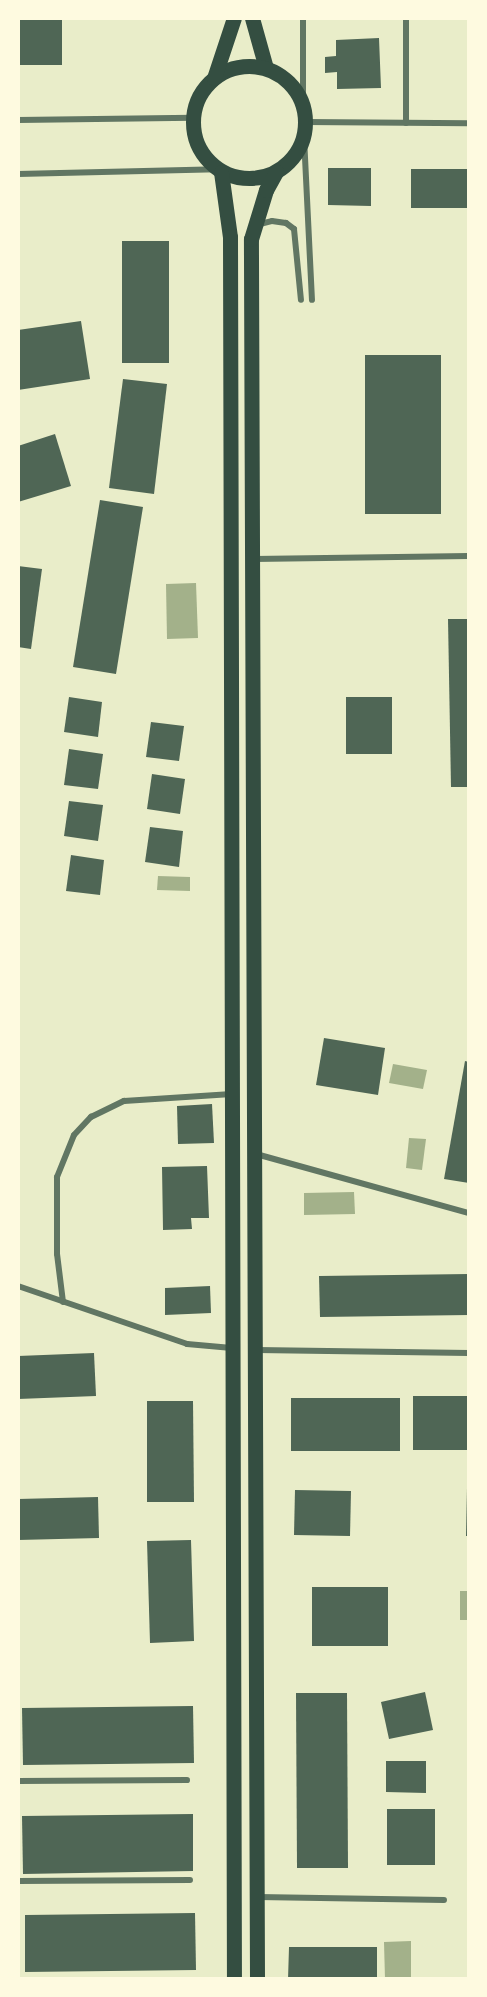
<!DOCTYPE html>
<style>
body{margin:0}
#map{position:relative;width:487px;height:1997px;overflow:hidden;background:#e9edc9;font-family:"Source Sans 3",sans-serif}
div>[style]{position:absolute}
.water>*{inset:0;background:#a3b18a}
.building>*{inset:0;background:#4f6655}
.minor>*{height:6px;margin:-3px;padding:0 3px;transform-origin:3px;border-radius:3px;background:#617663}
.primary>*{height:15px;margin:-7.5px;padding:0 7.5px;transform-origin:7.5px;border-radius:7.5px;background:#344e41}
.primary>.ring{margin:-7.5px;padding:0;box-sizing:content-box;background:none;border:15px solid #344e41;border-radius:50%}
span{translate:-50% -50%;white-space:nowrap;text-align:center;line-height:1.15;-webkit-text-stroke:6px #fefae0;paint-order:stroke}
.frame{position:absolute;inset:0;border:20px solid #fefae0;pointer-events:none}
</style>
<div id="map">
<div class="water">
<i style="clip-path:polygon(196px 583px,198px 638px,167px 639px,166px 584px)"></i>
<i style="clip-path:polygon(158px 876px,190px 877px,190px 891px,157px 890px)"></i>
<i style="clip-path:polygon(393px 1064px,427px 1070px,423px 1089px,389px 1083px)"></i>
<i style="clip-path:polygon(409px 1138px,426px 1139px,422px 1170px,406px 1168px)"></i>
<i style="clip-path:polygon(354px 1192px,355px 1214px,304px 1215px,304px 1193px)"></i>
<i style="clip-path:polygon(460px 1591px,469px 1591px,469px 1620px,460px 1620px)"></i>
<i style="clip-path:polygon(411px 1941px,411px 1979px,385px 1979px,384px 1942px)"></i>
</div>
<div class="building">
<i style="clip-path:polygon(18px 18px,62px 18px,62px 65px,18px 65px)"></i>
<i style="clip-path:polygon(379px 38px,381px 88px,337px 89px,337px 72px,325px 73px,325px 57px,336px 56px,336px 40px)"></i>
<i style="clip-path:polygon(328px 168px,371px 168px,371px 206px,328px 205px)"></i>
<i style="clip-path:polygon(411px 169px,468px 169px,468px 208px,411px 208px)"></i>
<i style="clip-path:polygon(122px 241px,169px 241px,169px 363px,122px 363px)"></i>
<i style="clip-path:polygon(81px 321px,90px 379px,18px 390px,18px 330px)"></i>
<i style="clip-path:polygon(365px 355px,441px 355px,441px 514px,365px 514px)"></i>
<i style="clip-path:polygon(123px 379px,167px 384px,154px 494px,109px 488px)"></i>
<i style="clip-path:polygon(55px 434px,71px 486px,18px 502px,18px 446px)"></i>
<i style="clip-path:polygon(100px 500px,143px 507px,116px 674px,73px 667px)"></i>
<i style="clip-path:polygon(18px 566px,42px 569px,31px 649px,18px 647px)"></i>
<i style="clip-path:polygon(448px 619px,469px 619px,469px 787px,451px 787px)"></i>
<i style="clip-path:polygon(69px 697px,102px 702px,98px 737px,64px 732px)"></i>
<i style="clip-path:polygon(346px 697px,392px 697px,392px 754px,346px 754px)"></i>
<i style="clip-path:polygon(151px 722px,184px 726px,179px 761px,146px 757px)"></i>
<i style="clip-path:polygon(69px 749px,103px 754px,98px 789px,64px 785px)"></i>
<i style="clip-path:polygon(152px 774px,185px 779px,180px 814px,147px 809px)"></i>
<i style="clip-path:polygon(69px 801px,103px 805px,98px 841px,64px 836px)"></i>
<i style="clip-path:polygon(150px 827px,183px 831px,179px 867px,145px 862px)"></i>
<i style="clip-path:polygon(71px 855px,104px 860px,100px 895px,66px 891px)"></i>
<i style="clip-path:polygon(324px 1038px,385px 1048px,378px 1095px,316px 1085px)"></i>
<i style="clip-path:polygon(465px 1061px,469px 1062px,469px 1183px,444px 1179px)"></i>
<i style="clip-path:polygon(212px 1104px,214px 1143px,178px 1144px,177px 1106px)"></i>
<i style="clip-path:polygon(207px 1166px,209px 1218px,191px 1218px,192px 1229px,163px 1230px,162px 1167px)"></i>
<i style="clip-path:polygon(469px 1274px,469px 1315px,320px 1317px,319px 1276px)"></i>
<i style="clip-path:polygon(210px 1286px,211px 1313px,165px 1315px,165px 1288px)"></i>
<i style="clip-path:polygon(94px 1353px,96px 1396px,18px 1399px,18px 1356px)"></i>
<i style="clip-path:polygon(413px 1396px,469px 1396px,469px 1450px,413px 1450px)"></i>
<i style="clip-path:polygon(291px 1398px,400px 1398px,400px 1451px,291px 1451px)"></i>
<i style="clip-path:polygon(147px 1401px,193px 1401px,194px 1502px,147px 1502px)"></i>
<i style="clip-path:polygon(467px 1488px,469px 1488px,469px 1536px,466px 1536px)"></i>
<i style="clip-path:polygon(295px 1490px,351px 1491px,350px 1536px,294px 1535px)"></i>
<i style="clip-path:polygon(98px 1497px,99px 1538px,18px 1540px,18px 1499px)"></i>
<i style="clip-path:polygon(191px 1540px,194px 1641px,150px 1643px,147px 1541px)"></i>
<i style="clip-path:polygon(312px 1587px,388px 1587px,388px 1646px,312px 1646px)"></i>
<i style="clip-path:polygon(425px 1692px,433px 1730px,389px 1739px,381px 1702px)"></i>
<i style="clip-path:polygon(296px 1693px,347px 1693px,348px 1868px,297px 1868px)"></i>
<i style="clip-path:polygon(193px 1706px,194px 1763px,23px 1765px,22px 1708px)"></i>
<i style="clip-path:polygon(386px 1761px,426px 1761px,426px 1793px,386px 1792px)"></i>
<i style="clip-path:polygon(387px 1809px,435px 1809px,435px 1865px,387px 1865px)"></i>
<i style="clip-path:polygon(193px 1814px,193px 1871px,23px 1874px,22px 1816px)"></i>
<i style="clip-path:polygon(195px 1913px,196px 1970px,25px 1972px,25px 1915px)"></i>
<i style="clip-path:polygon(289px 1947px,377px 1947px,377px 1979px,288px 1979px)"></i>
</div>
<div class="minor">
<i style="left:303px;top:103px;width:85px;rotate:-90deg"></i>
<i style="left:18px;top:120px;width:175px;rotate:-0.7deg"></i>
<i style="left:306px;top:122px;width:163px;rotate:0.4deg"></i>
<i style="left:406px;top:123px;width:105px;rotate:-90deg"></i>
<i style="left:304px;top:137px;width:163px;rotate:87.2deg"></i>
<i style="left:18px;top:174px;width:199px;rotate:-1.4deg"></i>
<i style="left:256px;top:225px;width:16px;rotate:-14deg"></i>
<i style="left:272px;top:221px;width:14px;rotate:8deg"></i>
<i style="left:286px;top:223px;width:10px;rotate:37deg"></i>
<i style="left:294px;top:229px;width:71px;rotate:84.4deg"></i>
<i style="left:254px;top:559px;width:215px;rotate:-0.8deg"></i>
<i style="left:256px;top:1154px;width:221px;rotate:15.5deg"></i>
<i style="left:18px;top:1286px;width:179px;rotate:18.9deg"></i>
<i style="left:187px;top:1344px;width:45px;rotate:5.1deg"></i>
<i style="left:63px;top:1302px;width:48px;rotate:-97.1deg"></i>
<i style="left:57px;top:1254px;width:77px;rotate:-90deg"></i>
<i style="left:57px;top:1177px;width:45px;rotate:-68deg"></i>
<i style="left:74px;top:1135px;width:25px;rotate:-47deg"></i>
<i style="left:91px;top:1117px;width:37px;rotate:-26deg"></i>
<i style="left:124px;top:1101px;width:108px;rotate:-3.7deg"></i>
<i style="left:257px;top:1350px;width:212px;rotate:0.8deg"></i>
<i style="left:18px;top:1781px;width:169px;rotate:-0.3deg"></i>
<i style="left:18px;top:1881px;width:172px;rotate:-0.3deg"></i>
<i style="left:258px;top:1897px;width:186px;rotate:0.9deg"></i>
</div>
<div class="primary">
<i style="left:252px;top:18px;width:52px;rotate:74.4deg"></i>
<i class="ring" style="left:193px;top:66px;width:97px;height:97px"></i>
<i style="left:214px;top:78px;width:63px;rotate:-71.6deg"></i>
<i style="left:221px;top:172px;width:66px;rotate:82.1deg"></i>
<i style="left:230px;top:237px;width:1742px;rotate:89.87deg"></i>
<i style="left:257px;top:1979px;width:1740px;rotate:-90.2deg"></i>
<i style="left:251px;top:239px;width:51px;rotate:-73deg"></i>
<i style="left:266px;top:190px;width:21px;rotate:-61deg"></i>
</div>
<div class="frame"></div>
</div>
